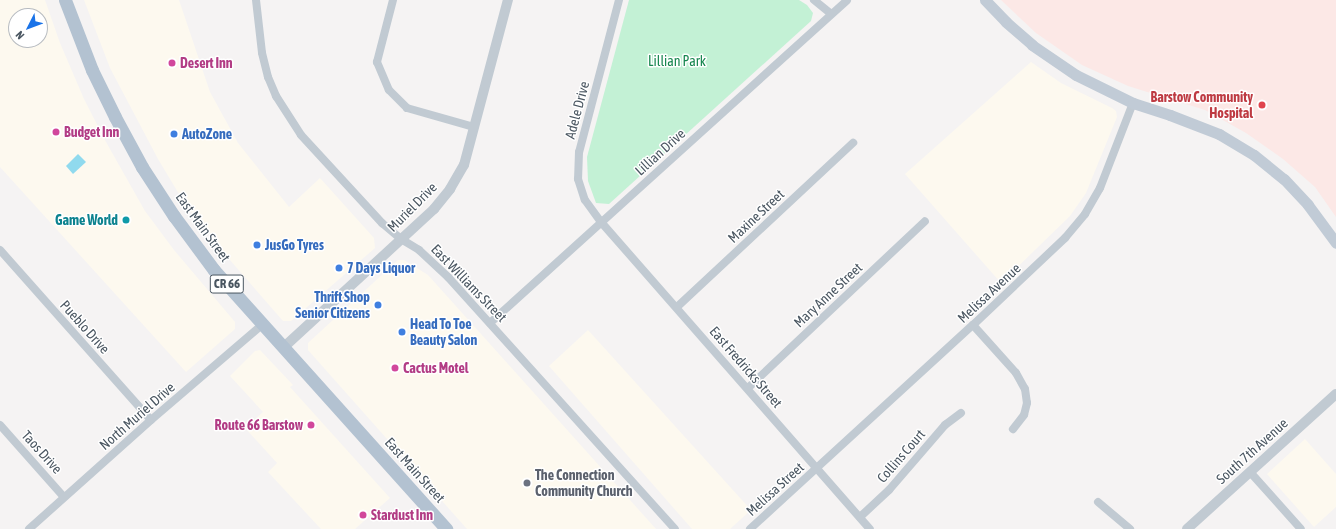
<!DOCTYPE html>
<style>
body{margin:0}
#map{position:relative;width:1336px;height:529px;overflow:hidden;background:#f5f3f3;font-family:"Asap Condensed",sans-serif}
div>[style]{position:absolute}
.commercial>*{inset:0;background:#fdf9ef}
.medical>*{inset:0;background:#fce8e6}
.green>*{inset:0;background:#c3f1d5}
.water>*{inset:0;background:#90daee}
.minor>*{height:8px;margin:-4px;padding:0 4px;transform-origin:4px;border-radius:4px;background:#c1cad2}
.tertiary>*{height:10px;margin:-5px;padding:0 5px;transform-origin:5px;border-radius:5px;background:#c1cad2}
.secondary>*{height:11px;margin:-5.5px;padding:0 5.5px;transform-origin:5.5px;border-radius:5.5px;background:#c1cbd6}
.primary>*{height:13px;margin:-6.5px;padding:0 6.5px;transform-origin:6.5px;border-radius:6.5px;background:#b3c2d1}
.dots>*{width:11px;height:11px;translate:-50% -50%;box-sizing:border-box;border:2px solid #fff;border-radius:50%}
span{translate:-50% -50%;white-space:nowrap;text-align:center;line-height:1.15;-webkit-text-stroke:3px #fff;paint-order:stroke}
.shield-label span{padding:1px 3px;background:#fff;border:1px solid;border-radius:3px;-webkit-text-stroke-width:0}
.shield-label{font-size:13px;color:#4a5661;font-weight:700}
.park-label{font-size:14px;color:#17864f}
.hotel-label{font-size:14px;color:#b23c85;font-weight:700}
.left{translate:0 -50%;text-align:left}
.right{translate:-100% -50%;text-align:right}
.health-label{font-size:14px;color:#be3a42;font-weight:700}
.street-label{font-size:14px;color:#4a5661}
.shop-label{font-size:14px;color:#366cbe;font-weight:700}
.culture-label{font-size:14px;color:#0d838f;font-weight:700}
.worship-label{font-size:14px;color:#5b616d;font-weight:700}
.north{position:absolute;left:8px;top:8px;width:40px;height:40px;box-sizing:border-box;background:#fff;border:1px solid #b7bbc0;border-radius:50%;rotate:228deg;font-size:11px;font-weight:700;line-height:16px;text-align:center;color:#4a5661}
.north::after{content:'';display:block;margin:auto;width:14px;height:18px;background:#1a73e8;clip-path:polygon(50% 0,100% 100%,50% 72%,0 100%)}
</style>
<div id="map">
<div class="commercial">
<i style="clip-path:polygon(evenodd,0 0,45px 0,60px 43px,84px 99px,106px 142px,145px 211px,174px 250px,235px 322px,235px 329px,186px 372px,0 167px,0 0,16px 16px,40px 16px,40px 40px,16px 40px,16px 16px)"></i>
<i style="clip-path:polygon(84px 0,179px 0,210px 92px,238px 143px,289px 207px,320px 178px,374px 238px,375px 248px,291px 321px,283px 321px,223px 252px,185px 204px,158px 159px,110px 68px)"></i>
<i style="clip-path:polygon(1031px 62px,1061px 83px,1112px 108px,1116px 111px,1117px 117px,1086px 193px,1070px 216px,1001px 283px,905px 174px)"></i>
<i style="clip-path:polygon(398px 260px,404px 260px,428px 275px,656px 529px,467px 529px,308px 350px,308px 343px)"></i>
<i style="clip-path:polygon(588px 330px,751px 510px,730px 529px,692px 529px,549px 366px)"></i>
<i style="clip-path:polygon(260px 350px,293px 385px,290px 387px,390px 498px,355px 529px,321px 529px,268px 472px,277px 463px,245px 428px,263px 412px,230px 376px,255px 351px)"></i>
<i style="clip-path:polygon(1305px 439px,1336px 474px,1336px 507px,1314px 527px,1267px 474px)"></i>
</div>
<div class="medical">
<i style="clip-path:polygon(1001px 0,1336px 0,1336px 217px,1315px 187px,1283px 159px,1246px 133px,1205px 110px,1128px 86px,1082px 65px,1036px 33px)"></i>
</div>
<div class="green">
<i style="clip-path:polygon(629px 0,799px 0,807px 5px,813px 13px,811px 21px,609px 204px,596px 203px,588px 181px,587px 157px)"></i>
</div>
<div class="water">
<i style="clip-path:polygon(78px 154px,86px 162px,73px 174px,66px 166px)"></i>
</div>
<div class="minor">
<i style="left:256px;top:0;width:53px;rotate:83.5deg"></i>
<i style="left:262px;top:53px;width:25px;rotate:76deg"></i>
<i style="left:268px;top:77px;width:21px;rotate:67deg"></i>
<i style="left:276px;top:96px;width:46px;rotate:57.3deg"></i>
<i style="left:301px;top:135px;width:120px;rotate:47.4deg"></i>
<i style="left:382px;top:223px;width:25px;rotate:40deg"></i>
<i style="left:401px;top:239px;width:21px;rotate:31deg"></i>
<i style="left:419px;top:250px;width:40px;rotate:43deg"></i>
<i style="left:448px;top:277px;width:339px;rotate:48deg"></i>
<i style="left:393px;top:0;width:64px;rotate:104.5deg"></i>
<i style="left:377px;top:62px;width:30px;rotate:67deg"></i>
<i style="left:389px;top:90px;width:25px;rotate:45deg"></i>
<i style="left:407px;top:108px;width:70px;rotate:15.8deg"></i>
<i style="left:619px;top:0;width:157px;rotate:104.7deg"></i>
<i style="left:579px;top:152px;width:27px;rotate:92deg"></i>
<i style="left:578px;top:179px;width:22px;rotate:72deg"></i>
<i style="left:585px;top:200px;width:27px;rotate:54deg"></i>
<i style="left:601px;top:222px;width:408px;rotate:48.8deg"></i>
<i style="left:814px;top:0;width:22px;rotate:39deg"></i>
<i style="left:0;top:250px;width:227px;rotate:48.4deg"></i>
<i style="left:677px;top:307px;width:241px;rotate:-43deg"></i>
<i style="left:490px;top:323px;width:481px;rotate:-42.1deg"></i>
<i style="left:973px;top:325px;width:64px;rotate:48.1deg"></i>
<i style="left:1016px;top:373px;width:18px;rotate:61deg"></i>
<i style="left:1025px;top:389px;width:14px;rotate:82deg"></i>
<i style="left:1027px;top:403px;width:12px;rotate:104deg"></i>
<i style="left:1024px;top:415px;width:18px;rotate:128deg"></i>
<i style="left:748px;top:388px;width:243px;rotate:-43.3deg"></i>
<i style="left:0;top:425px;width:96px;rotate:48.4deg"></i>
<i style="left:1250px;top:472px;width:76px;rotate:48.2deg"></i>
<i style="left:1098px;top:502px;width:42px;rotate:40.2deg"></i>
<i style="left:860px;top:517px;width:40px;rotate:-43deg"></i>
<i style="left:889px;top:490px;width:86px;rotate:-49.3deg"></i>
<i style="left:945px;top:425px;width:20px;rotate:-37deg"></i>
<i style="left:29px;top:529px;width:164px;rotate:-41.8deg"></i>
<i style="left:151px;top:420px;width:148px;rotate:-40.6deg"></i>
<i style="left:750px;top:529px;width:302px;rotate:-42.5deg"></i>
<i style="left:973px;top:325px;width:127px;rotate:-43.4deg"></i>
<i style="left:1065px;top:238px;width:31px;rotate:-50deg"></i>
<i style="left:1085px;top:214px;width:30px;rotate:-60deg"></i>
<i style="left:1100px;top:188px;width:91px;rotate:-68.8deg"></i>
</div>
<div class="tertiary">
<i style="left:284px;top:347px;width:204px;rotate:-42.6deg"></i>
<i style="left:434px;top:209px;width:26px;rotate:-51deg"></i>
<i style="left:450px;top:189px;width:28px;rotate:-60deg"></i>
<i style="left:464px;top:165px;width:171px;rotate:-75.1deg"></i>
<i style="left:1187px;top:529px;width:201px;rotate:-42.2deg"></i>
</div>
<div class="secondary">
<i style="left:985px;top:0;width:30px;rotate:46deg"></i>
<i style="left:1006px;top:22px;width:35px;rotate:41deg"></i>
<i style="left:1032px;top:45px;width:53px;rotate:34.3deg"></i>
<i style="left:1076px;top:75px;width:64px;rotate:26.2deg"></i>
<i style="left:1133px;top:103px;width:39px;rotate:18deg"></i>
<i style="left:1170px;top:115px;width:53px;rotate:21.2deg"></i>
<i style="left:1219px;top:134px;width:41px;rotate:31deg"></i>
<i style="left:1254px;top:155px;width:38px;rotate:39deg"></i>
<i style="left:1284px;top:179px;width:35px;rotate:47deg"></i>
<i style="left:1308px;top:205px;width:47px;rotate:53.6deg"></i>
</div>
<div class="primary">
<i style="left:65px;top:0;width:75px;rotate:68.9deg"></i>
<i style="left:92px;top:70px;width:52px;rotate:63.9deg"></i>
<i style="left:115px;top:117px;width:57px;rotate:61.6deg"></i>
<i style="left:142px;top:167px;width:59px;rotate:56.9deg"></i>
<i style="left:174px;top:216px;width:67px;rotate:53.5deg"></i>
<i style="left:214px;top:270px;width:348px;rotate:48.1deg"></i>
</div>
<div class="dots">
<i style="left:172px;top:63px;background:#d1479c"></i>
<i style="left:1262px;top:105px;background:#e0444e"></i>
<i style="left:56px;top:132px;background:#d1479c"></i>
<i style="left:174px;top:134px;background:#3f7fe0"></i>
<i style="left:126px;top:220px;background:#0f9aa8"></i>
<i style="left:257px;top:245px;background:#3f7fe0"></i>
<i style="left:339px;top:268px;background:#3f7fe0"></i>
<i style="left:378px;top:305px;background:#3f7fe0"></i>
<i style="left:402px;top:332px;background:#3f7fe0"></i>
<i style="left:395px;top:368px;background:#d1479c"></i>
<i style="left:311px;top:425px;background:#d1479c"></i>
<i style="left:527px;top:483px;background:#6b7280"></i>
<i style="left:363px;top:515px;background:#d1479c"></i>
</div>
<div class="shield-label">
<span style="left:227px;top:284px">CR 66</span>
</div>
<div class="park-label">
<span style="left:677px;top:61px">Lillian Park</span>
</div>
<div class="hotel-label">
<span class="left" style="left:180px;top:63px">Desert Inn</span>
<span class="left" style="left:64px;top:132px">Budget Inn</span>
<span class="left" style="left:403px;top:368px">Cactus Motel</span>
<span class="right" style="left:303px;top:425px">Route 66 Barstow</span>
<span class="left" style="left:371px;top:515px">Stardust Inn</span>
</div>
<div class="health-label">
<span class="right" style="left:1253px;top:105px">Barstow Community<br>Hospital</span>
</div>
<div class="street-label">
<span style="left:577px;top:110px;rotate:-75deg">Adele Drive</span>
<span style="left:660px;top:152px;rotate:-42deg">Lillian Drive</span>
<span style="left:412px;top:207px;rotate:-45deg">Muriel Drive</span>
<span style="left:756px;top:216px;rotate:-43deg">Maxine Street</span>
<span style="left:203px;top:227px;rotate:54deg">East Main Street</span>
<span style="left:469px;top:283px;rotate:46deg">East Williams Street</span>
<span style="left:989px;top:293px;rotate:-43deg">Melissa Avenue</span>
<span style="left:828px;top:295px;rotate:-43deg">Mary Anne Street</span>
<span style="left:85px;top:327px;rotate:48deg">Pueblo Drive</span>
<span style="left:746px;top:367px;rotate:49deg">East Fredricks Street</span>
<span style="left:137px;top:416px;rotate:-41deg">North Muriel Drive</span>
<span style="left:1252px;top:451px;rotate:-42deg">South 7th Avenue</span>
<span style="left:42px;top:452px;rotate:48deg">Taos Drive</span>
<span style="left:901px;top:456px;rotate:-49deg">Collins Court</span>
<span style="left:415px;top:470px;rotate:48deg">East Main Street</span>
<span style="left:775px;top:489px;rotate:-42deg">Melissa Street</span>
</div>
<div class="shop-label">
<span class="left" style="left:182px;top:134px">AutoZone</span>
<span class="left" style="left:265px;top:245px">JusGo Tyres</span>
<span class="left" style="left:347px;top:268px">7 Days Liquor</span>
<span class="right" style="left:370px;top:305px">Thrift Shop<br>Senior Citizens</span>
<span class="left" style="left:410px;top:332px">Head To Toe<br>Beauty Salon</span>
</div>
<div class="culture-label">
<span class="right" style="left:118px;top:220px">Game World</span>
</div>
<div class="worship-label">
<span class="left" style="left:535px;top:483px">The Connection<br>Community Church</span>
</div>
<div class="north">N</div>
</div>
